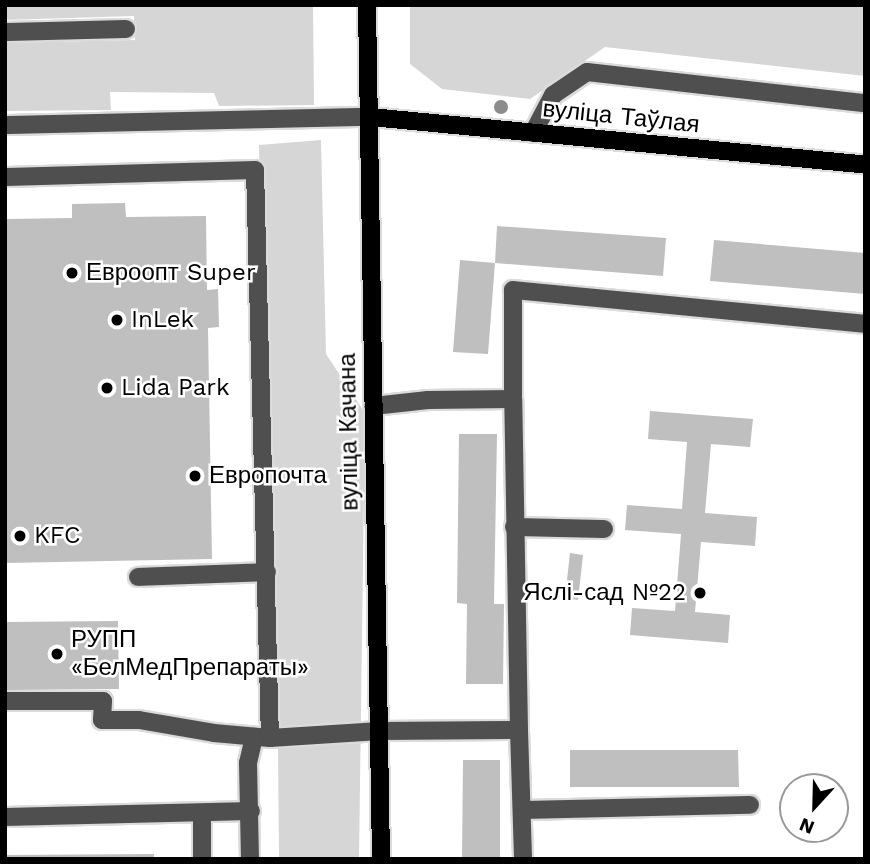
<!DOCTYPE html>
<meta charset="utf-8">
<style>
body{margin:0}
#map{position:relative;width:870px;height:864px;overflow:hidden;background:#fff;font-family:"Work Sans",sans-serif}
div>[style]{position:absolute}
.green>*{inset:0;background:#d6d6d6}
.building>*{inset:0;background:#bfbfbf}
.roads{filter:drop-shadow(2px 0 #dbdbdb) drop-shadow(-2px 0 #dbdbdb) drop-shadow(0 2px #dbdbdb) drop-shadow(0 -2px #dbdbdb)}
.minor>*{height:18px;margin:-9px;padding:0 9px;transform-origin:9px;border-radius:9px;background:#4f4f4f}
.major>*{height:18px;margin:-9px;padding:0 9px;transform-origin:9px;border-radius:9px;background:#000}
.trees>*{width:14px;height:14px;margin:-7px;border-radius:50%;background:#8c8c8c}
.dots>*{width:19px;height:19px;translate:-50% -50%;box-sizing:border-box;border:4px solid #fff;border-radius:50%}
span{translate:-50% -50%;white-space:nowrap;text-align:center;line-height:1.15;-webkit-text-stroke:5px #fff;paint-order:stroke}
.street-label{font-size:24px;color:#000}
.poi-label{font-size:24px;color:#000}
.left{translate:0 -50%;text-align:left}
.right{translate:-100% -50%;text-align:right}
.frame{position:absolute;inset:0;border:7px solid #000;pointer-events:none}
.north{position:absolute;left:779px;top:773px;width:70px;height:70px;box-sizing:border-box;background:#fff;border:2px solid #999;border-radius:50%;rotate:202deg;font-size:19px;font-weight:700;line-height:28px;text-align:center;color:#000}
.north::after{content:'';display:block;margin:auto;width:24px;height:32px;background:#000;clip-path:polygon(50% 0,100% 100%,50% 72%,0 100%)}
</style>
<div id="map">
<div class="green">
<i style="clip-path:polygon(313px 5px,314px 105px,219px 106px,214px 93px,110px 92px,111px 110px,5px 111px,5px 43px,135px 40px,134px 16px,5px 20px,5px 7px)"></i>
<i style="clip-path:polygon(410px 5px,865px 5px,865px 76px,605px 47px,530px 99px,442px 89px,410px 64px)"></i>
<i style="clip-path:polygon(321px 140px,326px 354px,365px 413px,359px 859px,279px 859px,278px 748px,266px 549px,259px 145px)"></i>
</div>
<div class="building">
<i style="clip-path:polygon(125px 203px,126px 217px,206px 216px,207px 290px,218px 289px,219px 327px,208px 328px,212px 559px,5px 563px,5px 219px,72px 218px,72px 204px)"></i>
<i style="clip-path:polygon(497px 226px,666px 238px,663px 276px,495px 263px)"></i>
<i style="clip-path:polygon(714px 240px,865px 253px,865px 294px,710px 281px)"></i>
<i style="clip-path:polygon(460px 260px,495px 263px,488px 354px,453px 352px)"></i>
<i style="clip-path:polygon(650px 411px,753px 419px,750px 447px,711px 444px,705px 513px,757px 517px,755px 546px,701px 542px,695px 612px,730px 615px,728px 643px,630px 635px,632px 608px,675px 611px,681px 534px,625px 530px,627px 505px,682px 509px,687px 442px,648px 439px)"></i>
<i style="clip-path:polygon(459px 434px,497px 434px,494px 604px,504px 604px,503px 684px,466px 684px,467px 604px,457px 603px)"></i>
<i style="clip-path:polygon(570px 553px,583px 555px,578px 600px,565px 598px)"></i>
<i style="clip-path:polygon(118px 621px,119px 689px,7px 690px,5px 622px)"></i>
<i style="clip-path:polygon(570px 750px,738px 750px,739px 787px,570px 787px)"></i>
<i style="clip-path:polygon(463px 760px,500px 760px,500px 859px,462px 859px)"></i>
<i style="clip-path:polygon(154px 854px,154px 859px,5px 859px,5px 855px)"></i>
</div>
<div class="roads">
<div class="minor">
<i style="left:5px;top:32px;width:121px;rotate:-1.4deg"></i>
<i style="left:5px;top:125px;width:366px;rotate:-1.3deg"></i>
<i style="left:533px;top:133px;width:43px;rotate:-62.2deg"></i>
<i style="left:553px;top:95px;width:41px;rotate:-34.1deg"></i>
<i style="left:587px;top:72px;width:280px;rotate:6.4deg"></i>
<i style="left:5px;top:177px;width:250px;rotate:-1.6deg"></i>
<i style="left:255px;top:170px;width:568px;rotate:88.49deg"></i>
<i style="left:513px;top:399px;width:109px;rotate:-90deg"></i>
<i style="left:513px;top:290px;width:354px;rotate:5.5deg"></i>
<i style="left:514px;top:527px;width:90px;rotate:1.3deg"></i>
<i style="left:138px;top:577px;width:129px;rotate:-2.2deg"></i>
<i style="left:5px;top:701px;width:98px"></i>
<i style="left:103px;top:701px;width:19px;rotate:93deg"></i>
<i style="left:102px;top:720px;width:37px"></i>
<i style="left:139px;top:720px;width:76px;rotate:9.8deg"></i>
<i style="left:214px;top:733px;width:56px;rotate:5.1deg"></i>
<i style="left:270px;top:738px;width:110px;rotate:-3.6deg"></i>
<i style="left:380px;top:731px;width:139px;rotate:-0.4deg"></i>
<i style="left:519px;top:730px;width:331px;rotate:-91deg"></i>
<i style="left:513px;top:399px;width:85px;rotate:179.3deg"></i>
<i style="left:428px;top:400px;width:55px;rotate:173.8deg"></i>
<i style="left:519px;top:730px;width:129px;rotate:88.2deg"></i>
<i style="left:522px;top:810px;width:228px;rotate:-1.3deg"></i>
<i style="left:5px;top:817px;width:246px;rotate:-1.4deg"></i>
<i style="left:202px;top:859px;width:46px;rotate:-90deg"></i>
<i style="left:250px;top:859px;width:96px;rotate:-91.2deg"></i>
<i style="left:248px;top:763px;width:27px;rotate:-77deg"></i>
</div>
<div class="major">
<i style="left:367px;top:5px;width:854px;rotate:89.06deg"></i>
<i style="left:371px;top:117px;width:496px;rotate:5.5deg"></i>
</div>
</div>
<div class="trees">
<i style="left:501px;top:107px"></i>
</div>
<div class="dots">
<i style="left:72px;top:273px;background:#000"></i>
<i style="left:117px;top:320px;background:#000"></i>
<i style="left:107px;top:388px;background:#000"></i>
<i style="left:195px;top:476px;background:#000"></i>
<i style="left:20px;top:536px;background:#000"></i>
<i style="left:700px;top:593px;background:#000"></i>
<i style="left:57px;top:654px;background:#000"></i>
</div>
<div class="street-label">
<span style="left:621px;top:117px;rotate:6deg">вуліца Таўлая</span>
<span style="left:349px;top:432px;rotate:-91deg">вуліца Качана</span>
</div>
<div class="poi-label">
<span class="left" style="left:86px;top:273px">Евроопт Super</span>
<span class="left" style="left:131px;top:320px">InLek</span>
<span class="left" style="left:121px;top:388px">Lida Park</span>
<span class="left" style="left:209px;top:476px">Европочта</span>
<span class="left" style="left:34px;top:536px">KFC</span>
<span class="right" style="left:686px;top:593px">Яслі-сад №22</span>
<span class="left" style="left:71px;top:654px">РУПП<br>«БелМедПрепараты»</span>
</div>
<div class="frame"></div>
<div class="north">N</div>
</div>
